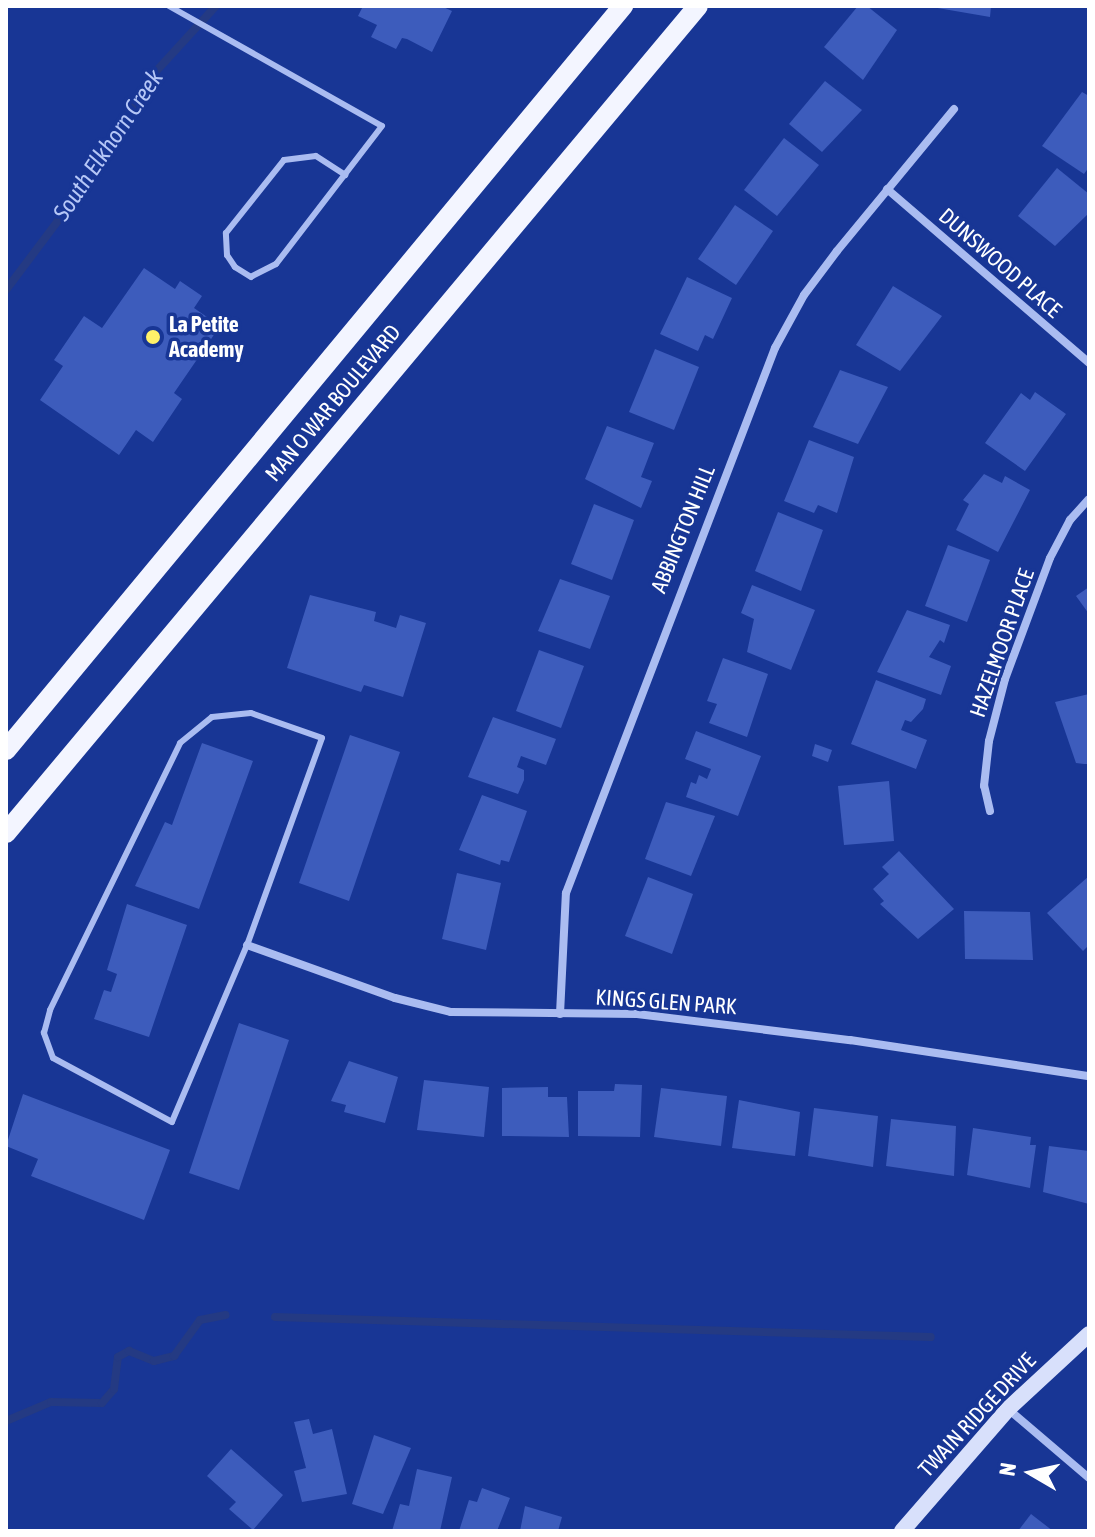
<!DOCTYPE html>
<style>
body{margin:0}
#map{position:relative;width:1095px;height:1537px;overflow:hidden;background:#183695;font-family:"Asap Condensed",sans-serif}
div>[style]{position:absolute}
.stream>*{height:8px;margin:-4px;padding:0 4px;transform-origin:4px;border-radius:4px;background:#243a83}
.building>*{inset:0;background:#3d5cbc}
.lane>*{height:6px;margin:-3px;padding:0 3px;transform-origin:3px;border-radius:3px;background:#aabcf1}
.street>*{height:8px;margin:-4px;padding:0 4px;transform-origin:4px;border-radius:4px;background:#aabcf1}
.secondary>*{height:16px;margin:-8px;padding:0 8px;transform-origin:8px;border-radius:8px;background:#d8e0fb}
.primary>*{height:20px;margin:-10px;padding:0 10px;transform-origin:10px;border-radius:10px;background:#f3f5ff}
.dots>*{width:22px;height:22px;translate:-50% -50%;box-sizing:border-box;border:4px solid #183695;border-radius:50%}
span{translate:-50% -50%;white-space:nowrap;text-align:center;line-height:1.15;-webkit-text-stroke:7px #183695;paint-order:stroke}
.street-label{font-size:22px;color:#fff}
.poi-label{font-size:22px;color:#fff;font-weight:700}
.left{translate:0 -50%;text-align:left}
.water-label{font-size:24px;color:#b6c7f7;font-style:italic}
.frame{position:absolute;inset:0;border:8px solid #fff;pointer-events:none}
.north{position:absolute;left:991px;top:1433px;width:80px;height:80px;-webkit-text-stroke:6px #183695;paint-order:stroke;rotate:279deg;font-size:22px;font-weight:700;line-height:32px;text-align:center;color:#fff}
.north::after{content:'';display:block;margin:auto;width:28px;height:36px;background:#fff;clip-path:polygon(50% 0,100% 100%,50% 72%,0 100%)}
</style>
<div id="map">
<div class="stream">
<i style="left:6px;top:290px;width:130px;rotate:-53.1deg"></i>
<i style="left:84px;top:186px;width:125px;rotate:-58.7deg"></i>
<i style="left:149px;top:79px;width:99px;rotate:-47.5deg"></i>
<i style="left:275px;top:1317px;width:656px;rotate:1.75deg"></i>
<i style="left:6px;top:1421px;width:49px;rotate:-22.9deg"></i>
<i style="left:51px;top:1402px;width:51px;rotate:1.1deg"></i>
<i style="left:102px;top:1403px;width:18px;rotate:-49deg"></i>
<i style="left:114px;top:1389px;width:32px;rotate:-83deg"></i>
<i style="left:118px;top:1357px;width:13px;rotate:-29deg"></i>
<i style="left:129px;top:1351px;width:27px;rotate:22deg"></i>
<i style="left:154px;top:1361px;width:21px;rotate:-14deg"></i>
<i style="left:174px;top:1356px;width:44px;rotate:-54.2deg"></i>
<i style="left:200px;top:1320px;width:26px;rotate:-11deg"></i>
</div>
<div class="building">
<i style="clip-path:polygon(363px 6px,441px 6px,452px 11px,432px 52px,407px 39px,402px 38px,396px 49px,371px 37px,377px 25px,358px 16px)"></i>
<i style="clip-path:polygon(858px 6px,867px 6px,897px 30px,863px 80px,824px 47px)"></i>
<i style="clip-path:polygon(926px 6px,991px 6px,990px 17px)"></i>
<i style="clip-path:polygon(825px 81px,862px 110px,822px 152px,789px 124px)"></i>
<i style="clip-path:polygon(1082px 92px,1089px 96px,1089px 167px,1084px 174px,1042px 146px)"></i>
<i style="clip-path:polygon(784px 138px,819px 165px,777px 216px,744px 190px)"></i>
<i style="clip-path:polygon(1057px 168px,1089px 194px,1089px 213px,1055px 246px,1018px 216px)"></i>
<i style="clip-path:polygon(735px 205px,773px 231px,736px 285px,698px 259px)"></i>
<i style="clip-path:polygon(144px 268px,175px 289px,180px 281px,202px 296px,194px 308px,220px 326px,174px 393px,182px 399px,153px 442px,136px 430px,119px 455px,40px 400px,63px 366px,54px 360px,84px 316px,102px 328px)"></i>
<i style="clip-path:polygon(687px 277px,732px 298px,713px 339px,705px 335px,698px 351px,660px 334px)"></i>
<i style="clip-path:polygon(893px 286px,942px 316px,900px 371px,856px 345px)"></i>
<i style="clip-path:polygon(655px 349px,699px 367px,674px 430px,629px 412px)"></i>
<i style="clip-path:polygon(840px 370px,888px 387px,858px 444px,813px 427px)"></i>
<i style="clip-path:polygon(1035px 392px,1066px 414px,1025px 471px,985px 443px,1021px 393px,1030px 400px)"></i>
<i style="clip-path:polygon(607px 426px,654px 443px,641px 477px,652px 481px,641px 508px,585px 479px)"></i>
<i style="clip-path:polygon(809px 440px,854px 457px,837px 513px,818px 505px,814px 513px,784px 501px)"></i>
<i style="clip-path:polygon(984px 474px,1002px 483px,1005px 476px,1030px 490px,998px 552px,956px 530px,969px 504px,963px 500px)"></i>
<i style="clip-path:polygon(594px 504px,634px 520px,612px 580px,571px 564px)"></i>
<i style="clip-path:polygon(778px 512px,823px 530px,801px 591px,755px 571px)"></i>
<i style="clip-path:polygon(948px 545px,990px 560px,967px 622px,925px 606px)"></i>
<i style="clip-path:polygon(560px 579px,610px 596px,590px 649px,538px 631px)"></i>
<i style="clip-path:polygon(752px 585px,815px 610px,791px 670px,747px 652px,754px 619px,741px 613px)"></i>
<i style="clip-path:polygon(1089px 587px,1089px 614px,1076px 596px)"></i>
<i style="clip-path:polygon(310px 595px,376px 612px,374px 621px,396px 628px,400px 615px,426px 623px,403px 697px,364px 685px,361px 692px,287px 668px)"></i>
<i style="clip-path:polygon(907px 610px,950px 625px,944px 643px,940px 640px,929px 657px,951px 666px,941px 695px,877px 672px)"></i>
<i style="clip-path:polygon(539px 650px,584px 666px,561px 728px,516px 711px)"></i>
<i style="clip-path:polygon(723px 658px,768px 674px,747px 737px,709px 723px,717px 704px,707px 701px)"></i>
<i style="clip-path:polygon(876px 680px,926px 699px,923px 709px,911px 722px,905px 720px,901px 730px,927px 740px,916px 769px,851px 744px)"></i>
<i style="clip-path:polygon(1089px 694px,1089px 764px,1084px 764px,1076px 763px,1055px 702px)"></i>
<i style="clip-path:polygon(493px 717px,556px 739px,546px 765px,521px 756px,517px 767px,524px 770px,524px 780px,518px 794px,468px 777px)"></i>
<i style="clip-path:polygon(696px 731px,761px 756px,738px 816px,686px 797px,691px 782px,696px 784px,699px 775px,707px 779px,711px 769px,685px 759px)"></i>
<i style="clip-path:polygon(350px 735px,400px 752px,349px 901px,299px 883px)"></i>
<i style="clip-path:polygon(202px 743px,253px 761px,199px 909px,135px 886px,165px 822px,172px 825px)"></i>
<i style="clip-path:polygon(815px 744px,832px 750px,828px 762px,812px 756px)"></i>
<i style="clip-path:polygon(889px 781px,894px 841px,844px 845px,838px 786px)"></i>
<i style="clip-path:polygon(482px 795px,527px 811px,509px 862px,501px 860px,500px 865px,459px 850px)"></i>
<i style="clip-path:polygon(666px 802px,715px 816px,691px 876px,645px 859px)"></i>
<i style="clip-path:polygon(899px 851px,954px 909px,918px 939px,880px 904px,884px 901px,873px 889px,889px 874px,882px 867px)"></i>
<i style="clip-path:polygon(457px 873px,501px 883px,486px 950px,442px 939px)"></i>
<i style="clip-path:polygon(1089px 876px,1089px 945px,1083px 951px,1047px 913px)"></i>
<i style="clip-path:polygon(648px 877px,693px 894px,672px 954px,625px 936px)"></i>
<i style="clip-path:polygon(127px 904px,187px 925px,149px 1037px,94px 1019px,104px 990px,111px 992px,117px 974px,107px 970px)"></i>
<i style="clip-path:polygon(964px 911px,1030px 912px,1033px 960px,965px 959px)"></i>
<i style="clip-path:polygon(239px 1023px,289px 1040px,239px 1190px,189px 1173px)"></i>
<i style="clip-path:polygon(349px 1061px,398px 1077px,385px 1123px,344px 1112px,346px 1105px,331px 1101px)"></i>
<i style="clip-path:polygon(424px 1080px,489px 1087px,484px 1137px,417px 1130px)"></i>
<i style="clip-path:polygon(615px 1084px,642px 1085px,640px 1137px,578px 1136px,578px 1091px,614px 1091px)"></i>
<i style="clip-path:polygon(548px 1087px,548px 1097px,567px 1097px,569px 1137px,502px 1136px,502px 1088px)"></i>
<i style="clip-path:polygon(661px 1088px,727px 1096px,721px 1146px,654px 1137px)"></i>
<i style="clip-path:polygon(23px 1094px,170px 1150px,144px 1220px,31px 1176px,38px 1159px,6px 1146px)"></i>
<i style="clip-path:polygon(739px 1100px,800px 1112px,795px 1156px,732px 1148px)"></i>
<i style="clip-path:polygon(814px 1108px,878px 1116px,873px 1167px,808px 1156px)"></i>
<i style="clip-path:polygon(891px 1119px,956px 1126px,954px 1176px,886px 1166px)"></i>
<i style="clip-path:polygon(973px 1128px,1031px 1137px,1030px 1145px,1036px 1145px,1030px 1188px,967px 1175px)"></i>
<i style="clip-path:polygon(1049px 1146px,1089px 1151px,1089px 1204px,1043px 1192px)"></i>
<i style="clip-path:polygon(309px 1419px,313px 1434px,332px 1429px,347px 1494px,302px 1502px,294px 1471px,306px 1468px,294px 1422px)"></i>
<i style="clip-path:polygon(374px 1435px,411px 1448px,383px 1514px,352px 1504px)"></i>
<i style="clip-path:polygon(231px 1449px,283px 1495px,253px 1530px,229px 1509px,236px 1502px,207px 1476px)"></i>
<i style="clip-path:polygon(417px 1469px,452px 1477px,440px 1531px,392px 1531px,400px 1504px,409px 1506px)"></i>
<i style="clip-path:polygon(482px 1488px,510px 1498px,497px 1531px,459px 1531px,469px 1500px,477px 1502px)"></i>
<i style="clip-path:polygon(525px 1506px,562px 1517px,558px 1531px,520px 1531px)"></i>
<i style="clip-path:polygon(1031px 1514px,1053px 1531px,1018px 1531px)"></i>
</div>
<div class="lane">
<i style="left:169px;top:6px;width:244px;rotate:29.4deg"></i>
<i style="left:382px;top:126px;width:174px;rotate:127.5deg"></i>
<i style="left:276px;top:264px;width:28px;rotate:153deg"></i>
<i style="left:251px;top:277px;width:19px;rotate:-148deg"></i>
<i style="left:235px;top:267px;width:14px;rotate:-124deg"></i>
<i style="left:227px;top:255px;width:22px;rotate:-93deg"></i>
<i style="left:226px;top:233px;width:93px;rotate:-51.5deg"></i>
<i style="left:284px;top:160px;width:32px;rotate:-7deg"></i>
<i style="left:316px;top:156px;width:35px;rotate:33deg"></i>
<i style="left:251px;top:713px;width:75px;rotate:19.4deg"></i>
<i style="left:322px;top:738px;width:220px;rotate:109.9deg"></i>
<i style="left:247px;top:945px;width:192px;rotate:113deg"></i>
<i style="left:172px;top:1122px;width:135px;rotate:-151.7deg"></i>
<i style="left:53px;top:1058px;width:27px;rotate:-110deg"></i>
<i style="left:44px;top:1033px;width:24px;rotate:-75deg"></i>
<i style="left:50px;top:1010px;width:297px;rotate:-64deg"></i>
<i style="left:180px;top:743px;width:41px;rotate:-39.1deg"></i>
<i style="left:212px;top:717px;width:39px;rotate:-6deg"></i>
</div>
<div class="street">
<i style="left:887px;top:189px;width:267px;rotate:40.7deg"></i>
<i style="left:990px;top:811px;width:26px;rotate:-103deg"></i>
<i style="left:984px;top:786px;width:45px;rotate:-83.7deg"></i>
<i style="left:989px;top:741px;width:64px;rotate:-75.5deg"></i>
<i style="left:1005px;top:679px;width:129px;rotate:-69.6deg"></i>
<i style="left:1050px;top:558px;width:43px;rotate:-62.2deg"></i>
<i style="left:1070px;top:520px;width:28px;rotate:-48deg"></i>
<i style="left:247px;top:945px;width:157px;rotate:19.7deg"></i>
<i style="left:395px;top:998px;width:58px;rotate:14deg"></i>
<i style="left:451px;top:1012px;width:186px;rotate:0.6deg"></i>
<i style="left:637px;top:1014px;width:215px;rotate:7deg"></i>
<i style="left:850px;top:1040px;width:242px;rotate:8.6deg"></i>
<i style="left:560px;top:1014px;width:121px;rotate:-87.2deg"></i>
<i style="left:566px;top:893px;width:584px;rotate:-69.02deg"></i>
<i style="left:775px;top:348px;width:60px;rotate:-61.3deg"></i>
<i style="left:804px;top:295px;width:55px;rotate:-53.1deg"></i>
<i style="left:837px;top:251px;width:184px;rotate:-50.5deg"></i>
<i style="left:1008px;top:1409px;width:106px;rotate:40.4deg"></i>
</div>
<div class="secondary">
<i style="left:902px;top:1531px;width:162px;rotate:-49deg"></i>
<i style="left:1008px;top:1409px;width:110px;rotate:-42.8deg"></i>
</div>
<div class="primary">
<i style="left:6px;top:750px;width:967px;rotate:-50.33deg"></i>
<i style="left:6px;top:833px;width:1078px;rotate:-50.08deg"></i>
</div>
<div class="dots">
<i style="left:153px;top:337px;background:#fff169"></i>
</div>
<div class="street-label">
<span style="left:1000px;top:263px;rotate:41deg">DUNSWOOD PLACE</span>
<span style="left:333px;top:403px;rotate:-50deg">MAN O WAR BOULEVARD</span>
<span style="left:683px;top:529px;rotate:-68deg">ABBINGTON HILL</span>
<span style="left:1002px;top:643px;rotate:-71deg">HAZELMOOR PLACE</span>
<span style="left:666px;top:1002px;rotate:4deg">KINGS GLEN PARK</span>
<span style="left:977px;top:1415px;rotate:-47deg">TWAIN RIDGE DRIVE</span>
</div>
<div class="poi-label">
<span class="left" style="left:169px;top:337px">La Petite<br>Academy</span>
</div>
<div class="water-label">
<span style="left:108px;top:145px;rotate:-56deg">South Elkhorn Creek</span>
</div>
<div class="frame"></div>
<div class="north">N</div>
</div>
